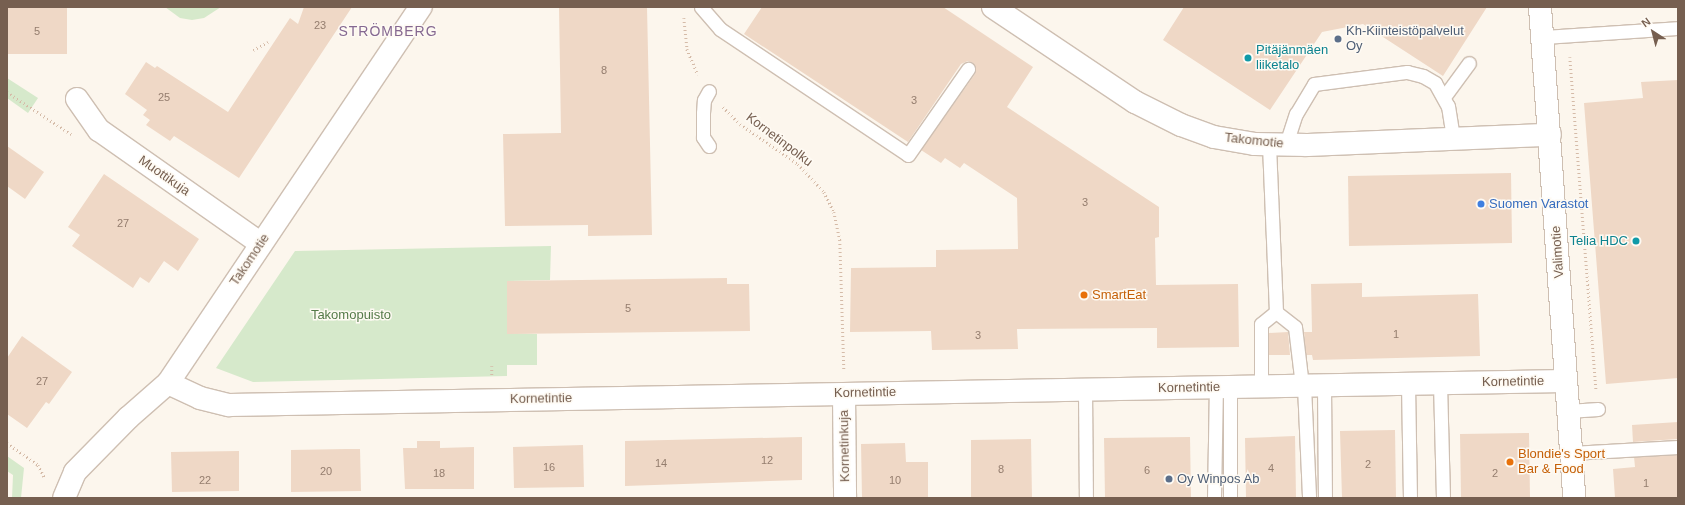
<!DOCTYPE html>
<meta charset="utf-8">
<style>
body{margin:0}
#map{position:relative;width:1685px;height:505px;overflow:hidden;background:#fcf6ed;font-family:Arial,sans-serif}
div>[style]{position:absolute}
.green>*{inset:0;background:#d6e9cb}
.building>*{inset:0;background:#efd8c6}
.path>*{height:2.5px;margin-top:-1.25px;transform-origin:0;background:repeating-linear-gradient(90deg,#d5bba8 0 1px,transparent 0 4px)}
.roads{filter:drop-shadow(1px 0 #cebfb2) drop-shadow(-1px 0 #cebfb2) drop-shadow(0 1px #cebfb2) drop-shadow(0 -1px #cebfb2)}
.service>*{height:13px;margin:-6.5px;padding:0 6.5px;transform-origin:6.5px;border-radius:6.5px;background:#fff}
.minor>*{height:22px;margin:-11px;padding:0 11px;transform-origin:11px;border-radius:11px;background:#fff}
.tertiary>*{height:22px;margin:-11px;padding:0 11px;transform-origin:11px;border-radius:11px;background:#fff}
.dots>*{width:11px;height:11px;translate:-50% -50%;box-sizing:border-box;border:2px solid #fefaf3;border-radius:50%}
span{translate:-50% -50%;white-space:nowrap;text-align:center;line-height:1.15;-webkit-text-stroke:3px #fefaf3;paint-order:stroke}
.number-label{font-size:11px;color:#947d6e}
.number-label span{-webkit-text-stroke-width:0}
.service-label{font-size:13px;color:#4e5e75}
.left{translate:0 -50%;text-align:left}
.culture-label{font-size:13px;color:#0d838f}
.right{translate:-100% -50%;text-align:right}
.street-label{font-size:13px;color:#765f50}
.shop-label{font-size:13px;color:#366cbe}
.food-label{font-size:13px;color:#c56008}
.park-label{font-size:13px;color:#557b49}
.neighbourhood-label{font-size:14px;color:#856891;letter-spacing:1px}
.frame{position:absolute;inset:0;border:8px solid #765f50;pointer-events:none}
.north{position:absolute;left:1633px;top:12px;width:40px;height:40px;-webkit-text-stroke:3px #fefaf3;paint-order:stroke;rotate:324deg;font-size:11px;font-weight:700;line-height:16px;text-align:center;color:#765f50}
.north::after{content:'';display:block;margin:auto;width:14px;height:18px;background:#765f50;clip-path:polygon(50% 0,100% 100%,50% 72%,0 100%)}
</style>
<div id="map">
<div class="green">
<i style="clip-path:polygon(165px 7px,221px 7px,204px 18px,192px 20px,180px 18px)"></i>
<i style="clip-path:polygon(7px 78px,38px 98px,28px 113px,7px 98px)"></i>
<i style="clip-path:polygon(551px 246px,550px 280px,507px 281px,507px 333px,537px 334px,537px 365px,507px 365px,507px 376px,253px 382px,216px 368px,295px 251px)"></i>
<i style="clip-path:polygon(7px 456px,24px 468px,21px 498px,12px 498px,13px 475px,7px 471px)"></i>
</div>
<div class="building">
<i style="clip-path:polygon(7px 7px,67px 7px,67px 54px,7px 54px)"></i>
<i style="clip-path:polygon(304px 7px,352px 7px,239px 178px,174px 136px,170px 141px,146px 125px,150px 120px,143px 115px,147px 110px,125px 94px,146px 62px,155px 68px,157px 66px,228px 112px,290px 18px,298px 24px)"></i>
<i style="clip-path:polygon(559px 7px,647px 7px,652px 235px,588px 236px,588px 225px,505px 226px,503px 134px,561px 133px)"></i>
<i style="clip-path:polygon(762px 7px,943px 7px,1033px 67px,1007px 107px,1159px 207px,1159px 237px,1155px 238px,1156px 285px,1238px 284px,1239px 347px,1157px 348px,1157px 328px,1017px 329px,1018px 349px,932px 350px,931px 331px,850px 332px,851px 268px,936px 267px,936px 250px,1018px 249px,1017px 198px,964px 163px,960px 168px,945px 158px,941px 163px,921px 150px,975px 74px,976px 69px,973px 63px,968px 61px,961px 64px,908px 142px,744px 34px)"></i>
<i style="clip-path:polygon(1184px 7px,1487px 7px,1443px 76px,1363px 24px,1322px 32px,1270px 110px,1163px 40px)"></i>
<i style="clip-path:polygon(1678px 80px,1678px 378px,1606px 384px,1584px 103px,1643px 98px,1641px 82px)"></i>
<i style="clip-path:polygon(7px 146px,44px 172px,25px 199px,7px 186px)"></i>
<i style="clip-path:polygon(1511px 173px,1512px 243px,1349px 246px,1348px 176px)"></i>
<i style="clip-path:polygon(104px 174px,199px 239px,178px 271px,164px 261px,149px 283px,140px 277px,133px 288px,72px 246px,80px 235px,68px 227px)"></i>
<i style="clip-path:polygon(727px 278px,727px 284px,749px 284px,750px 331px,507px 334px,507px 281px)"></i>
<i style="clip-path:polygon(1362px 283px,1362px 297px,1478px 294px,1480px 356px,1313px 360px,1312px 355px,1306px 355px,1304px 332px,1312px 332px,1311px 284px)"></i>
<i style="clip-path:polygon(1288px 332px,1290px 355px,1269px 355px,1269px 333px)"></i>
<i style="clip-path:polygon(22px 336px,72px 372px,49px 404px,46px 402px,27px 428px,7px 414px,7px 358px)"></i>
<i style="clip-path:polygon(1678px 422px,1678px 439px,1633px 442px,1632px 425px)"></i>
<i style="clip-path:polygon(1395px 430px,1396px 498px,1342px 498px,1340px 431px)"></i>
<i style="clip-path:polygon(1529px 433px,1530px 498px,1461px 498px,1460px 434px)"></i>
<i style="clip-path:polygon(1295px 436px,1296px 498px,1246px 498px,1245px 438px)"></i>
<i style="clip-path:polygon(802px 437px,802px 480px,625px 486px,625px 441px)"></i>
<i style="clip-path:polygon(1190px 437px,1191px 498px,1105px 498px,1104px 438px)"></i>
<i style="clip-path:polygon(1031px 439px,1032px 498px,971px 498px,971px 440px)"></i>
<i style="clip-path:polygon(417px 441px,440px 441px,440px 448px,474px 447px,474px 489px,405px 489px,403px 448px,417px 448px)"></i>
<i style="clip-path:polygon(905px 443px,906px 462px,928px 462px,928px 498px,862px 498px,861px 444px)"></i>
<i style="clip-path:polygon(583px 445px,584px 487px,514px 488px,513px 447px)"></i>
<i style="clip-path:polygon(346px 449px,360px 449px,361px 491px,291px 492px,291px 450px)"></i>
<i style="clip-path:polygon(239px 451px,239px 491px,172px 492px,171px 452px)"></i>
<i style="clip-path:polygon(1678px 455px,1678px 498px,1615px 498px,1613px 469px,1635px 467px,1634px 457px)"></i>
</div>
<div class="path">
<i style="left:684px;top:18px;width:31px;rotate:84deg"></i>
<i style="left:687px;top:49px;width:28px;rotate:67deg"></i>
<i style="left:253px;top:50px;width:17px;rotate:-28deg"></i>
<i style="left:1570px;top:57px;width:333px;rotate:85.5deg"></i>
<i style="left:7px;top:92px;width:77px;rotate:33.3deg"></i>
<i style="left:723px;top:107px;width:24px;rotate:45deg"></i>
<i style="left:740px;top:124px;width:70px;rotate:34.6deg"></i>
<i style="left:798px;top:164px;width:38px;rotate:47deg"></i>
<i style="left:824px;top:192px;width:22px;rotate:63deg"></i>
<i style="left:834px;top:212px;width:29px;rotate:78deg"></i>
<i style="left:840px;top:240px;width:129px;rotate:88.2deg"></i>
<i style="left:492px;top:366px;width:11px;rotate:90deg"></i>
<i style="left:7px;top:443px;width:38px;rotate:35deg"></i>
<i style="left:38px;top:465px;width:15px;rotate:62deg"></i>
</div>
<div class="roads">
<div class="service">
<i style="left:701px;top:7px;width:29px;rotate:49deg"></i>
<i style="left:720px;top:29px;width:226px;rotate:33.8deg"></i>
<i style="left:908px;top:155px;width:105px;rotate:-55.1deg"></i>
<i style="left:1543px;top:37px;width:135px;rotate:-3.8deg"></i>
<i style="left:1444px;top:97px;width:42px;rotate:-53.7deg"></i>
<i style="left:1286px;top:144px;width:32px;rotate:-72deg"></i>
<i style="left:1296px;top:114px;width:35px;rotate:-59deg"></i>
<i style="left:1314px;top:84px;width:94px;rotate:-7.4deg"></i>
<i style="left:1407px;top:72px;width:16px;rotate:14deg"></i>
<i style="left:1423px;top:76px;width:14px;rotate:30deg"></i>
<i style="left:1435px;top:83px;width:26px;rotate:61deg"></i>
<i style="left:1448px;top:106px;width:33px;rotate:81deg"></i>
<i style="left:709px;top:146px;width:11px;rotate:-124deg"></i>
<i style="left:703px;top:137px;width:24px;rotate:-90deg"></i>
<i style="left:703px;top:113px;width:13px;rotate:-86deg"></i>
<i style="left:704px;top:100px;width:10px;rotate:-61deg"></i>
<i style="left:1276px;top:312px;width:24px;rotate:38deg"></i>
<i style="left:1295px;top:327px;width:59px;rotate:83.2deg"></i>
<i style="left:1440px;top:383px;width:115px;rotate:88.5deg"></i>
<i style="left:1408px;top:384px;width:114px;rotate:89deg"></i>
<i style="left:1304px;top:386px;width:112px;rotate:87.4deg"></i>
<i style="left:1324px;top:386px;width:112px;rotate:89.5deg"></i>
<i style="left:1230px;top:387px;width:111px;rotate:90deg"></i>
<i style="left:1261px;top:387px;width:63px;rotate:-90deg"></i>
<i style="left:1261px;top:324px;width:19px;rotate:-39deg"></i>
<i style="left:1276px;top:312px;width:168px;rotate:-92.4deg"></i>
<i style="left:1085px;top:390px;width:108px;rotate:89.5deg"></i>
<i style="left:1568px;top:411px;width:30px;rotate:-4deg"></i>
<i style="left:1571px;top:453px;width:107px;rotate:-3.2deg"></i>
<i style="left:1214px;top:498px;width:111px;rotate:-89deg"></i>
</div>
<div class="minor">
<i style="left:993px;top:7px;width:171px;rotate:33.8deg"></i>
<i style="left:1135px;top:102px;width:51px;rotate:26.6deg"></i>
<i style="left:1181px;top:125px;width:35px;rotate:20deg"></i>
<i style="left:1214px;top:137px;width:42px;rotate:9.7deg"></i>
<i style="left:1255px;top:144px;width:52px;rotate:1.1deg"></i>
<i style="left:1307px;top:145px;width:243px;rotate:-2.4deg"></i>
<i style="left:77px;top:99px;width:38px;rotate:55deg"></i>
<i style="left:99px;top:130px;width:198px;rotate:35.1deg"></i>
<i style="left:168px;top:383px;width:35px;rotate:25deg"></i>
<i style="left:200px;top:398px;width:30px;rotate:14deg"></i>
<i style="left:229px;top:405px;width:1336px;rotate:-1.03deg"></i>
<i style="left:844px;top:394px;width:104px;rotate:89.4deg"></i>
<i style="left:64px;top:498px;width:28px;rotate:-67deg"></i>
<i style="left:75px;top:472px;width:76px;rotate:-45.5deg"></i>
<i style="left:128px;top:418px;width:53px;rotate:-41.2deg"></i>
<i style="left:168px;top:383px;width:453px;rotate:-56.1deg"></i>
</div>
<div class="tertiary">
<i style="left:1540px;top:7px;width:492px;rotate:86deg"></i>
</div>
</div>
<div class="dots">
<i style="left:1338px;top:39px;background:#5c6f8a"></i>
<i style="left:1248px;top:58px;background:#0f9aa8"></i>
<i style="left:1481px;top:204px;background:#3f7fe0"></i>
<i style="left:1636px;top:241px;background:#0f9aa8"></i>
<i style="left:1084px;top:295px;background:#e8710a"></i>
<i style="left:1510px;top:462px;background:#e8710a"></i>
<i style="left:1169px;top:479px;background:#5c6f8a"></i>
</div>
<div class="number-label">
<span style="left:320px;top:25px">23</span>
<span style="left:37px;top:31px">5</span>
<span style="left:604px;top:70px">8</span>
<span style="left:164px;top:97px">25</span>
<span style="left:914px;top:100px">3</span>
<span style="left:1085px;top:202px">3</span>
<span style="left:123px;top:223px">27</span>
<span style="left:628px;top:308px">5</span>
<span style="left:1396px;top:334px">1</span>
<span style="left:978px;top:335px">3</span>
<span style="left:42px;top:381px">27</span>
<span style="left:767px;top:460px">12</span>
<span style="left:661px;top:463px">14</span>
<span style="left:1368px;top:464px">2</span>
<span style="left:549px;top:467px">16</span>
<span style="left:1271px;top:468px">4</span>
<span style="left:1001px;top:469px">8</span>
<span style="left:1147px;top:470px">6</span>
<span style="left:326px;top:471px">20</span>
<span style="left:439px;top:473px">18</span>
<span style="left:1495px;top:473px">2</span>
<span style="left:205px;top:480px">22</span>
<span style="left:895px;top:480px">10</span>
<span style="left:1646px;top:483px">1</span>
</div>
<div class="service-label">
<span class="left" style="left:1346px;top:39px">Kh-Kiinteistöpalvelut<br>Oy</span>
<span class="left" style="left:1177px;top:479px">Oy Winpos Ab</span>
</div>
<div class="culture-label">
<span class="left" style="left:1256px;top:58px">Pitäjänmäen<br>liiketalo</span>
<span class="right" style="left:1628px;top:241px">Telia HDC</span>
</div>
<div class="street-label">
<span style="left:779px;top:140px;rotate:37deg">Kornetinpolku</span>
<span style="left:1254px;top:141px;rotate:6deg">Takomotie</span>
<span style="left:164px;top:176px;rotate:35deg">Muottikuja</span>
<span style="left:1558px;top:252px;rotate:-94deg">Valimotie</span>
<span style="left:250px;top:260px;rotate:-56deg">Takomotie</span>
<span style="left:1513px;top:382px;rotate:-1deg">Kornetintie</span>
<span style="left:1189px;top:388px;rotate:-1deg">Kornetintie</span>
<span style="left:865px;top:393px;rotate:-1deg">Kornetintie</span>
<span style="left:541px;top:399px;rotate:-1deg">Kornetintie</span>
<span style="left:845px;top:446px;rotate:-91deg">Kornetinkuja</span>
</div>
<div class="shop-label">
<span class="left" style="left:1489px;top:204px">Suomen Varastot</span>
</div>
<div class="food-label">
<span class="left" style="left:1092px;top:295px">SmartEat</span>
<span class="left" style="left:1518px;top:462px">Blondie's Sport<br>Bar &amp; Food</span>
</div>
<div class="park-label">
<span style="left:351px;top:315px">Takomopuisto</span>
</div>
<div class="neighbourhood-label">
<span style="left:388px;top:31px">STRÖMBERG</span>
</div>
<div class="frame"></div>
<div class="north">N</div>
</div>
